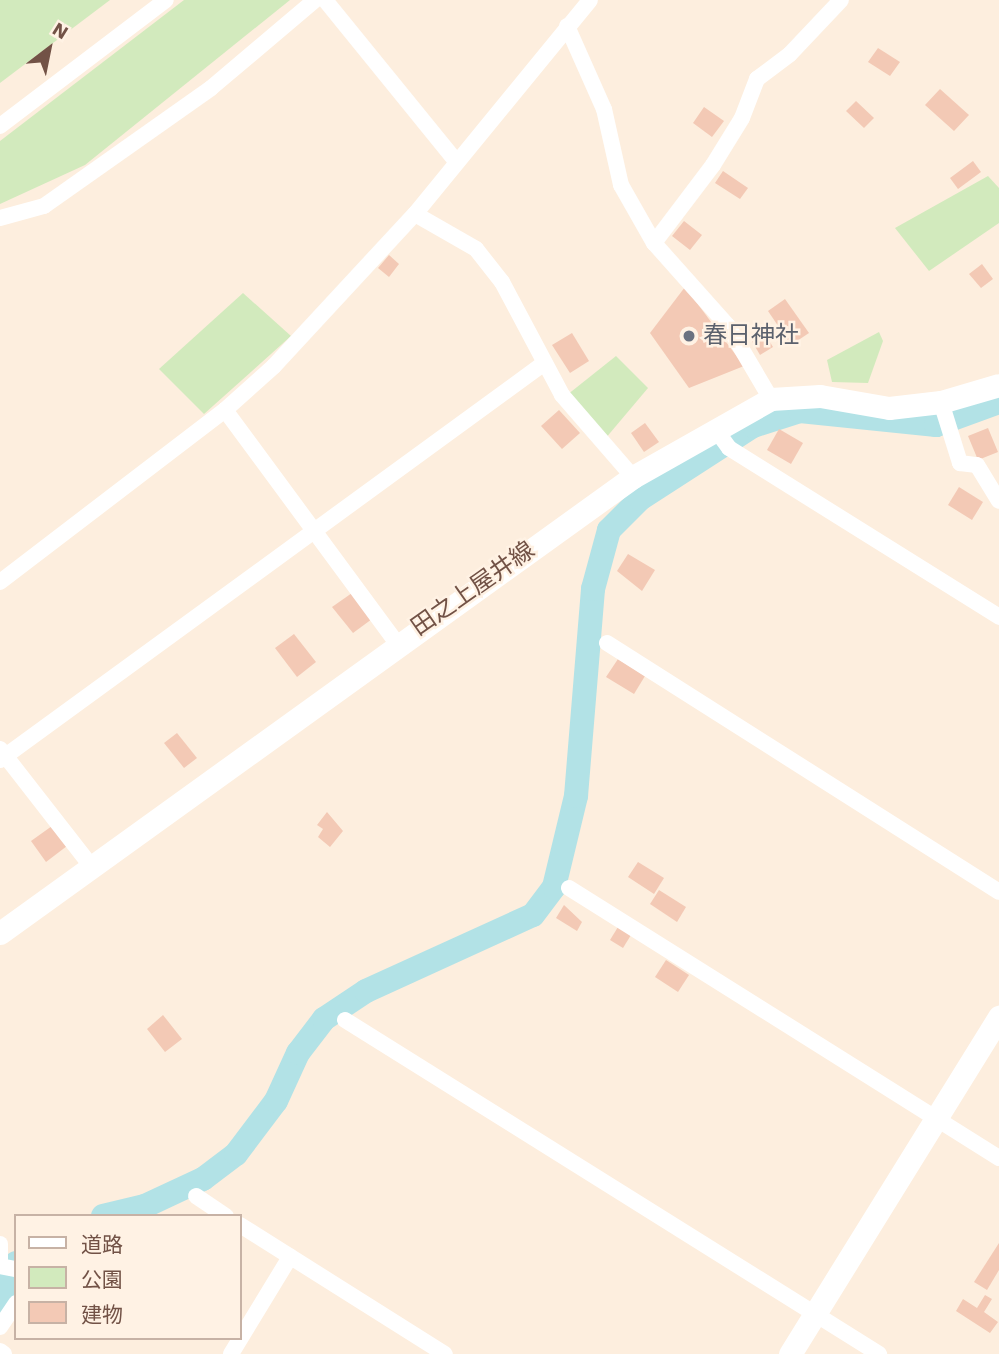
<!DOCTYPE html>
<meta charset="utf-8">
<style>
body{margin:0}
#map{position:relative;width:999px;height:1354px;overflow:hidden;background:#fdeede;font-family:"Work Sans","Noto Sans JP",sans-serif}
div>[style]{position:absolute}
.green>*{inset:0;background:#d2eabd}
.river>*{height:24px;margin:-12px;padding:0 12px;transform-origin:12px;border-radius:12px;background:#b2e2e6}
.building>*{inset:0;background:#f3c9b5}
.street>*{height:16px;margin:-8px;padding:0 8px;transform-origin:8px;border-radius:8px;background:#fff}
.secondary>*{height:23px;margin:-11.5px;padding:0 11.5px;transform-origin:11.5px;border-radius:11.5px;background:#fff}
.dots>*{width:19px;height:19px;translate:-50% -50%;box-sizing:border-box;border:4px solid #fff2e4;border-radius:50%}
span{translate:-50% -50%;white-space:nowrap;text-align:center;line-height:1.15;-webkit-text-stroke:5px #fff2e4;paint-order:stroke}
.worship-label{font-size:24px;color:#5b616d}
.left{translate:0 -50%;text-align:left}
.street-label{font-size:24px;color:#725246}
.legend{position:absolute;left:14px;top:1214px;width:228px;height:126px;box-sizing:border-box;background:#fff2e4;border:2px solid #c7b2a5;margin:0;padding:9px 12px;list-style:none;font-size:21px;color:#725246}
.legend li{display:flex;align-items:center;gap:14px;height:35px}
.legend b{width:35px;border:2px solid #c7b2a5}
.north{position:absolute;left:14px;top:14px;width:70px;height:70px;-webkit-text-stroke:5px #fff2e4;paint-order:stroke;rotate:32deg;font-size:19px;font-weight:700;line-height:28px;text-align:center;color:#725246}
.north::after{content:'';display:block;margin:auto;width:24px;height:32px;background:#725246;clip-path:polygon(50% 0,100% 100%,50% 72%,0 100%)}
</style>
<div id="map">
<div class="green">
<i style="clip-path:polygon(0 0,110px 0,0 83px)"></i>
<i style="clip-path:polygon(184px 0,290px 0,85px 165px,0 204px,0 141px)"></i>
<i style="clip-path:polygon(988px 176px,999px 188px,999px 223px,929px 271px,895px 228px)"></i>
<i style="clip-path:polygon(243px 293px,291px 336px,204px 414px,159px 369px)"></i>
<i style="clip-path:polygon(879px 332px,883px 341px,868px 383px,832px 382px,827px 360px)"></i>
<i style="clip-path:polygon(616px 356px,648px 388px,605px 439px,567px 395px)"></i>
</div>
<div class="river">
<i style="left:103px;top:1216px;width:43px;rotate:-13.4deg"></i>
<i style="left:145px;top:1206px;width:64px;rotate:-25deg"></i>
<i style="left:203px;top:1179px;width:41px;rotate:-37.1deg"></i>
<i style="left:236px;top:1154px;width:66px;rotate:-53deg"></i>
<i style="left:276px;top:1101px;width:53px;rotate:-65.4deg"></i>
<i style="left:298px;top:1053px;width:43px;rotate:-52.6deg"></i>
<i style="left:324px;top:1019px;width:50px;rotate:-33.7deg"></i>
<i style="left:366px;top:991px;width:183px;rotate:-24.5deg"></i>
<i style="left:533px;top:915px;width:35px;rotate:-53deg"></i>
<i style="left:554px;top:887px;width:94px;rotate:-76.4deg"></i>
<i style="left:576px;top:796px;width:208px;rotate:-85.3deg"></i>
<i style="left:593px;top:589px;width:61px;rotate:-74.8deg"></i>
<i style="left:609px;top:530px;width:44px;rotate:-45deg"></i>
<i style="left:640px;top:499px;width:135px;rotate:-32.9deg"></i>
<i style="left:753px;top:426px;width:49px;rotate:-17.7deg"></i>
<i style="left:800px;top:411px;width:137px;rotate:5.9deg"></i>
<i style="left:936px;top:425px;width:67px;rotate:-20.1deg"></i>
<i style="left:0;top:1303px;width:43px;rotate:-68.2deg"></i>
</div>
<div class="building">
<i style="clip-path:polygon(878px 48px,900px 62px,890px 76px,868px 62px)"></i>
<i style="clip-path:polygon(940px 89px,969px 115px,954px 131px,925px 105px)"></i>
<i style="clip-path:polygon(856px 101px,874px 118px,864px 128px,846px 111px)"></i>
<i style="clip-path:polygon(704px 107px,724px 121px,712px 137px,693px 123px)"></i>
<i style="clip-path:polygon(973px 161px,981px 172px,958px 189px,950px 178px)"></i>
<i style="clip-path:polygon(723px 171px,748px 188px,740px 199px,715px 183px)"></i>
<i style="clip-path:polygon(684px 221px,702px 235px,690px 250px,672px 236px)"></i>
<i style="clip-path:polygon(389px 255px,399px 264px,389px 277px,378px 268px)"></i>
<i style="clip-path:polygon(982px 264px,993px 279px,981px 288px,969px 274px)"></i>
<i style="clip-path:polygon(685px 287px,744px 366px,689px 388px,650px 333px)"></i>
<i style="clip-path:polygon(785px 299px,809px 333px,791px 345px,768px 311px)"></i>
<i style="clip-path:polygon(762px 329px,773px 347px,760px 355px,749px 336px)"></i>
<i style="clip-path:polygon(572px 333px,589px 361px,570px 373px,552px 345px)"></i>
<i style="clip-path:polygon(559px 410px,580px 433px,562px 449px,541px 426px)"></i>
<i style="clip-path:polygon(645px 423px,659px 442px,644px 452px,631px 433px)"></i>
<i style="clip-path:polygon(988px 428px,998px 452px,978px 460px,968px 436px)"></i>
<i style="clip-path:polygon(779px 429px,803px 443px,791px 464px,767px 450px)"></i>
<i style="clip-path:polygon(959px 487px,983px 502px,972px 520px,948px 505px)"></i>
<i style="clip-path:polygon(628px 554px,655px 570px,642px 591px,617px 571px)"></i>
<i style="clip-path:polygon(352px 593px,372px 619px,353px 633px,332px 607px)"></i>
<i style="clip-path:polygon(294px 634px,316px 662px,297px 677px,275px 648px)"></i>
<i style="clip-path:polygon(618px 659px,645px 676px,634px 694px,606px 677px)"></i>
<i style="clip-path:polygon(177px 733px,197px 758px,184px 768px,164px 743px)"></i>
<i style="clip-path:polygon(327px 812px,343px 831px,330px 847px,318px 837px,323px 829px,317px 825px)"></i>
<i style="clip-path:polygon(52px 826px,67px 846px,46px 862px,31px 841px)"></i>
<i style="clip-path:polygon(638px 862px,664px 878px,654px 894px,628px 877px)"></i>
<i style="clip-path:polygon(659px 890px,686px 907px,677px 922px,650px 904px)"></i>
<i style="clip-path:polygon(564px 905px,582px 922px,577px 931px,556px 918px)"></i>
<i style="clip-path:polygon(618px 927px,631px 935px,623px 948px,610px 940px)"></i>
<i style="clip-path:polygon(666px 960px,689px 975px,678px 992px,655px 977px)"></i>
<i style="clip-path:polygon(163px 1015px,182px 1039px,165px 1052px,147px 1029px)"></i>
<i style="clip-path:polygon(999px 1243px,999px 1270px,987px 1290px,974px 1282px)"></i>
<i style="clip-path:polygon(985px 1295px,992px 1299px,984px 1312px,998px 1322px,990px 1333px,956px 1311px,963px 1299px,977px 1308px)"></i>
</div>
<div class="street">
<i style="left:325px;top:0;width:206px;rotate:50.9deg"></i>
<i style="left:567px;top:26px;width:91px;rotate:66deg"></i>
<i style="left:604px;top:109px;width:78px;rotate:77.4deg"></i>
<i style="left:621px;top:185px;width:67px;rotate:60.4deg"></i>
<i style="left:654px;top:243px;width:111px;rotate:48.3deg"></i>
<i style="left:728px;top:326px;width:85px;rotate:59.5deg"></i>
<i style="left:0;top:126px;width:208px;rotate:-37.2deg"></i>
<i style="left:415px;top:214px;width:70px;rotate:29.8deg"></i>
<i style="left:476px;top:249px;width:42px;rotate:51.8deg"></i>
<i style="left:502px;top:282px;width:128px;rotate:62deg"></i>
<i style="left:562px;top:395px;width:108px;rotate:49.1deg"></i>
<i style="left:0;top:218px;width:46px;rotate:-15.3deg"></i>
<i style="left:44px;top:206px;width:204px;rotate:-35.2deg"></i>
<i style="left:211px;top:88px;width:136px;rotate:-40.2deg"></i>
<i style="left:654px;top:243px;width:98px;rotate:-52.9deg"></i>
<i style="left:713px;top:165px;width:55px;rotate:-58.3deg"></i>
<i style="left:742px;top:118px;width:42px;rotate:-69deg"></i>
<i style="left:757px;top:79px;width:41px;rotate:-37.1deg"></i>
<i style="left:790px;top:54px;width:74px;rotate:-46.6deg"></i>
<i style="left:941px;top:402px;width:64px;rotate:72.7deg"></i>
<i style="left:960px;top:463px;width:17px;rotate:7deg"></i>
<i style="left:977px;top:465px;width:42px;rotate:58.6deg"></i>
<i style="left:225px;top:410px;width:290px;rotate:53.6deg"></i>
<i style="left:716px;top:430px;width:22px;rotate:54deg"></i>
<i style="left:729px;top:448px;width:319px;rotate:32deg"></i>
<i style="left:0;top:582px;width:283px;rotate:-37.4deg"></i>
<i style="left:225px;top:410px;width:66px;rotate:-41.9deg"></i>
<i style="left:274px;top:366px;width:207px;rotate:-47.2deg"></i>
<i style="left:415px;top:214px;width:276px;rotate:-50.7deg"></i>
<i style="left:607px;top:643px;width:464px;rotate:32.4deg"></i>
<i style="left:0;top:749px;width:148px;rotate:52.1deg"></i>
<i style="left:0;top:760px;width:672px;rotate:-36.1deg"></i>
<i style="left:569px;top:888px;width:508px;rotate:32.12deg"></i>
<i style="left:345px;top:1020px;width:630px;rotate:32.02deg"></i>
<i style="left:196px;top:1196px;width:36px;rotate:34deg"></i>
<i style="left:240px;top:1225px;width:242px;rotate:32.2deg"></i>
<i style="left:0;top:1244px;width:22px;rotate:90deg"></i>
<i style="left:0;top:1266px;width:16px;rotate:11deg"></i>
<i style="left:0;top:1327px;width:29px;rotate:-56deg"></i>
<i style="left:0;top:1351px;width:5px;rotate:37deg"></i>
<i style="left:231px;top:1354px;width:114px;rotate:-58.7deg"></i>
</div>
<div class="secondary">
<i style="left:0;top:933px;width:780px;rotate:-35.77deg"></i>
<i style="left:633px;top:477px;width:159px;rotate:-29.5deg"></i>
<i style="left:771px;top:399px;width:49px;rotate:-3.5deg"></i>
<i style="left:820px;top:396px;width:70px;rotate:9.9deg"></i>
<i style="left:889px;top:408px;width:52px;rotate:-6.6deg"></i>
<i style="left:941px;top:402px;width:60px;rotate:-16.3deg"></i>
<i style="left:790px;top:1354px;width:397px;rotate:-58.2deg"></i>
</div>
<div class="dots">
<i style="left:689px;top:336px;background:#6b7280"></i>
</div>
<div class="worship-label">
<span class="left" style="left:703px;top:336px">春日神社</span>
</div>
<div class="street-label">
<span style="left:473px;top:589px;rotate:-35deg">田之上屋井線</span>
</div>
<ul class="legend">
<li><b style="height:9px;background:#fff"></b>道路</li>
<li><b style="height:19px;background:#d2eabd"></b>公園</li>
<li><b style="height:19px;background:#f3c9b5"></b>建物</li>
</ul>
<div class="north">N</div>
</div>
